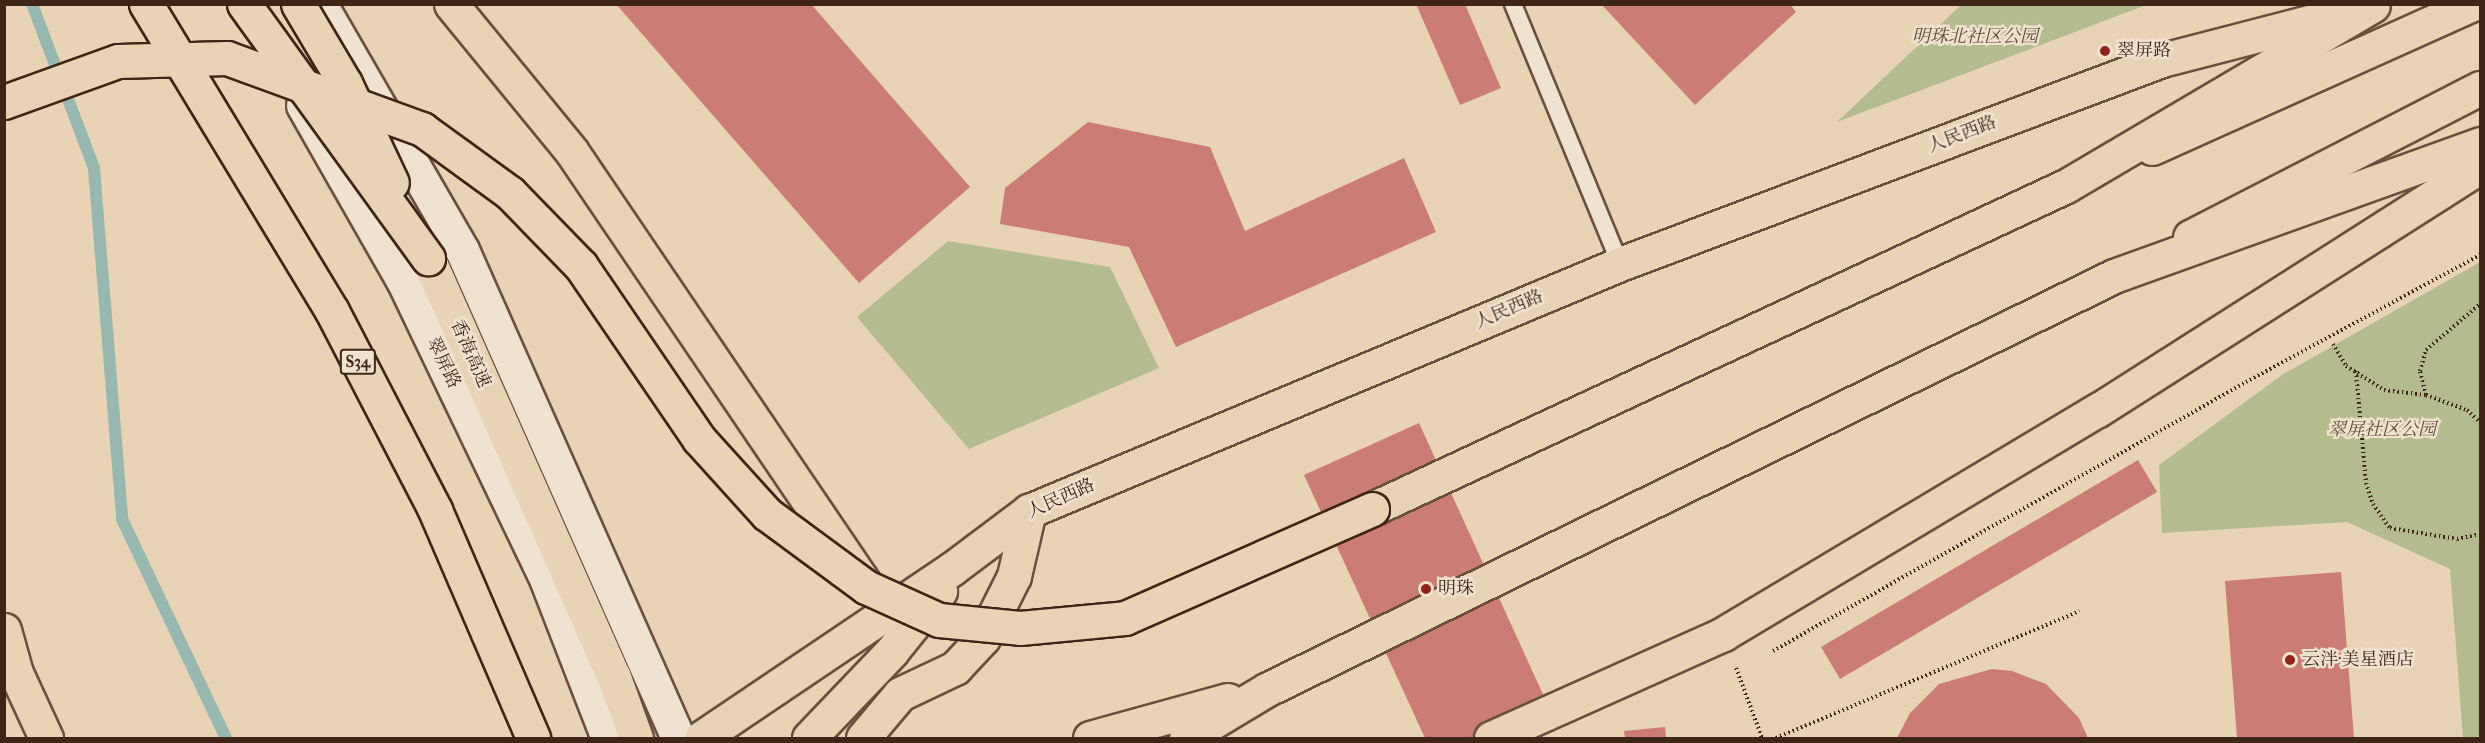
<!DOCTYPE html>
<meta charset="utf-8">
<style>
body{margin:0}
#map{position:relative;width:2485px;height:743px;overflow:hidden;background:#e8d3b5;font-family:"IM FELL French Canon","Noto Serif SC",serif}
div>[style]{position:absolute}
.green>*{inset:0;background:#b4bc8e}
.stream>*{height:12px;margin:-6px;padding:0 6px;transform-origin:6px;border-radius:6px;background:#97b7b1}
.building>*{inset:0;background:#cb7d75}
.path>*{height:4px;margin-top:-2px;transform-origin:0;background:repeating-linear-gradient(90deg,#3f2515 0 1.5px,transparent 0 4.5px)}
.roads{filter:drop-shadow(2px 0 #69503d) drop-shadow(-2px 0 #69503d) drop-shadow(0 2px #69503d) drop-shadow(0 -2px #69503d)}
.service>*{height:16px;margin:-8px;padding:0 8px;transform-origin:8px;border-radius:8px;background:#f0e2cf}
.secondary>*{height:33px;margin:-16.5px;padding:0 16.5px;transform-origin:16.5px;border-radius:16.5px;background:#f0e2cf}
.primary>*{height:33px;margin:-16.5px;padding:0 16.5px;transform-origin:16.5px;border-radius:16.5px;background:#e8d3b5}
.motorway>*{height:33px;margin:-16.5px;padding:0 16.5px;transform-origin:16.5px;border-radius:16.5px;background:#e8d3b5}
.bridges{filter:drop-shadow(2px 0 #3f2515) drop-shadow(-2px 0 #3f2515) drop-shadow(0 2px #3f2515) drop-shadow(0 -2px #3f2515)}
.motorway-bridge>*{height:33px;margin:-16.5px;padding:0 16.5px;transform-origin:16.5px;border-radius:16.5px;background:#e8d3b5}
.dots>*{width:16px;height:16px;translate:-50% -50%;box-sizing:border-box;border:3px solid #f0e2cf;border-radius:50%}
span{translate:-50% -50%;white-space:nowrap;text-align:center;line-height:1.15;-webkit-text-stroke:5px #f0e2cf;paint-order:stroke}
.shield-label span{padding:2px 4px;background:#f0e2cf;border:2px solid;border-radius:4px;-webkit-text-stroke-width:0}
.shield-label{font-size:16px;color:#3f2515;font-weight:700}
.park-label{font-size:18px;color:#5c4b33;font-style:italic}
.poi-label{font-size:18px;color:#3f2515}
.left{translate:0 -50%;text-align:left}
.street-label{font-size:18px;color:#3f2515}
.frame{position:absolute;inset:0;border:6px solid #3f2515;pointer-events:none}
</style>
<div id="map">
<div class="green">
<i style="clip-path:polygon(1961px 5px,1961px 4px,2146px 5px,1837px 122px)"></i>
<i style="clip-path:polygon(948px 241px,1110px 267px,1159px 368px,969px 449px,857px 317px)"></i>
<i style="clip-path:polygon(2480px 262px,2480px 738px,2463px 738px,2450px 569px,2347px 522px,2162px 533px,2159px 465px,2282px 375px)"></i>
</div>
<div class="stream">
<i style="left:32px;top:4px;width:175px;rotate:69.3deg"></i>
<i style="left:94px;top:168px;width:352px;rotate:85.4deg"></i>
<i style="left:122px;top:519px;width:242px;rotate:64.6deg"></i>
</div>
<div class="building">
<i style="clip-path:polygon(616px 4px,811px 4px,970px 187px,859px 283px)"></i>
<i style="clip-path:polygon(1416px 4px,1465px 4px,1501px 88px,1460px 105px)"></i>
<i style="clip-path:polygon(1601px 4px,1790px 4px,1796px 12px,1695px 105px)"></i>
<i style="clip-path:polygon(1088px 122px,1210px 147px,1245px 231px,1404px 158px,1436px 232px,1176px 347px,1129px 247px,1000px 224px,1005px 188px)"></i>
<i style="clip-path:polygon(1419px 423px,1547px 703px,1469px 738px,1425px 738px,1304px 475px)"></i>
<i style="clip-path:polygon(2138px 460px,2157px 492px,1840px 679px,1821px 647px)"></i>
<i style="clip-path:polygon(2341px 572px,2354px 738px,2237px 738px,2225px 581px)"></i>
<i style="clip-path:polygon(1992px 669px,2012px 671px,2046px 684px,2079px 718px,2088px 738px,1897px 738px,1910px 713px,1939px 684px)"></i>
<i style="clip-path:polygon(1665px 727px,1666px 738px,1625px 738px,1624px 731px)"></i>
</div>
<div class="path">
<i style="left:2333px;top:344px;width:26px;rotate:59deg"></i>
<i style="left:2346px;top:366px;width:45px;rotate:32.3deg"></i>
<i style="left:2384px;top:390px;width:42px;rotate:6.8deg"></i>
<i style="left:2426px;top:395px;width:44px;rotate:20.1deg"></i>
<i style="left:2467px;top:410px;width:18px;rotate:43deg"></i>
<i style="left:2356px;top:371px;width:112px;rotate:84.9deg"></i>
<i style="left:2366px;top:483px;width:22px;rotate:72deg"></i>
<i style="left:2373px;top:504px;width:29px;rotate:55deg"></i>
<i style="left:2390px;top:528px;width:68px;rotate:9.3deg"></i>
<i style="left:2457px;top:539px;width:24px;rotate:-12deg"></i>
<i style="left:2426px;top:395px;width:25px;rotate:-104deg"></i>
<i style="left:2420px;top:371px;width:22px;rotate:-74deg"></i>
<i style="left:2426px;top:350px;width:71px;rotate:-40.4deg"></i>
<i style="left:1773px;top:651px;width:544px;rotate:-29.63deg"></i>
<i style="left:2246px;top:382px;width:266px;rotate:-28.5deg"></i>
<i style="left:1736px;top:668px;width:75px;rotate:69.6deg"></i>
<i style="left:1776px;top:738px;width:329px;rotate:-22.7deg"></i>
</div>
<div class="roads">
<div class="service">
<i style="left:1513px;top:4px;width:281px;rotate:67.6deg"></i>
</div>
<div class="secondary">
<i style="left:320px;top:4px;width:284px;rotate:60deg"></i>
<i style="left:462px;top:250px;width:534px;rotate:66.12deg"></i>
<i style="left:303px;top:105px;width:202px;rotate:60.3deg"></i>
<i style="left:403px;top:280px;width:334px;rotate:64.4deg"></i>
<i style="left:547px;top:581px;width:168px;rotate:68.8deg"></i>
</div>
<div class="primary">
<i style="left:2152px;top:148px;width:352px;rotate:-24.2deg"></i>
<i style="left:2190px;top:237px;width:326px;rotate:-27.2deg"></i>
<i style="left:701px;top:738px;width:304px;rotate:-34deg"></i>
<i style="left:953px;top:568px;width:95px;rotate:-36.9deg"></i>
<i style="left:1029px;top:511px;width:641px;rotate:-22.68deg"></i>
<i style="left:1620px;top:264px;width:579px;rotate:-20.63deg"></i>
<i style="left:2162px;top:60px;width:200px;rotate:-14.5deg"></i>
<i style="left:809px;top:738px;width:120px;rotate:-46.3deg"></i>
<i style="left:892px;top:651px;width:77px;rotate:-51.3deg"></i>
<i style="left:863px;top:738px;width:57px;rotate:-49.9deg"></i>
<i style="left:900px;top:694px;width:61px;rotate:-25.3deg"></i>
<i style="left:955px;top:668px;width:41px;rotate:-47deg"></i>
<i style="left:983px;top:638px;width:69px;rotate:-63.4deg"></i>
<i style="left:1014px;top:576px;width:67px;rotate:-77deg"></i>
<i style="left:1491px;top:738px;width:254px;rotate:-24.1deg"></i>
<i style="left:1723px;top:634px;width:437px;rotate:-30.9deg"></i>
<i style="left:2098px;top:410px;width:453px;rotate:-32.5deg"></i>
</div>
<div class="motorway">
<i style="left:451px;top:4px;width:191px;rotate:50.7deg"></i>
<i style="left:572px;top:152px;width:521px;rotate:55.88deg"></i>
<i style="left:428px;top:258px;width:458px;rotate:66.1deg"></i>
<i style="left:614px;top:677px;width:65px;rotate:70.2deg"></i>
<i style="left:1372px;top:509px;width:765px;rotate:-24.96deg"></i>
<i style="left:2066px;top:186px;width:356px;rotate:-30.5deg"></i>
<i style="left:4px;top:630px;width:45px;rotate:74.4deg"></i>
<i style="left:16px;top:673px;width:72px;rotate:65.2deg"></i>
<i style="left:1090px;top:738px;width:143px;rotate:-15.4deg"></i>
<i style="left:1186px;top:738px;width:96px;rotate:-30.9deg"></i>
<i style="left:1268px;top:689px;width:941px;rotate:-26.02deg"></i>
<i style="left:2114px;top:276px;width:389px;rotate:-19.8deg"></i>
</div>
</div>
<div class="bridges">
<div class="motorway-bridge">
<i style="left:146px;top:4px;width:359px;rotate:58.8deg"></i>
<i style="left:332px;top:311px;width:224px;rotate:62.6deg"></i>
<i style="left:435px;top:510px;width:248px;rotate:66.7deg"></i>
<i style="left:244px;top:4px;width:314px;rotate:54.1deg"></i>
<i style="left:298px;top:4px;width:92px;rotate:59.3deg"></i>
<i style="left:345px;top:83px;width:110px;rotate:64.8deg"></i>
<i style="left:4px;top:102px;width:121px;rotate:-19.8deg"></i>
<i style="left:118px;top:61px;width:109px;rotate:-1.6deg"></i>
<i style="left:227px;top:58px;width:208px;rotate:20deg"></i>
<i style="left:422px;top:129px;width:109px;rotate:36deg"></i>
<i style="left:510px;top:193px;width:102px;rotate:45.8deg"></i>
<i style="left:581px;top:266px;width:209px;rotate:55.7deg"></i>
<i style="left:699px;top:439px;width:101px;rotate:47.8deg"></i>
<i style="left:767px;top:514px;width:123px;rotate:36.4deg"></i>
<i style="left:866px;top:587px;width:80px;rotate:24.3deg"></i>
<i style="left:939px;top:620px;width:81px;rotate:5.6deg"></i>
<i style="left:1020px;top:628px;width:105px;rotate:-5.4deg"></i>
<i style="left:1125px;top:618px;width:270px;rotate:-23.8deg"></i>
</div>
</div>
<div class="dots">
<i style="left:2105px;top:51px;background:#8f2418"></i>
<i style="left:1426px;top:589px;background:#8f2418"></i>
<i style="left:2290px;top:660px;background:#8f2418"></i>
</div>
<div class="shield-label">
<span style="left:358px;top:362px">S34</span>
</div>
<div class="park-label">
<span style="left:1975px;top:37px">明珠北社区公园</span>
<span style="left:2382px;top:430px">翠屏社区公园</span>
</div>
<div class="poi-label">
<span class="left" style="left:2117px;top:51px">翠屏路</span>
<span class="left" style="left:1438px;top:589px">明珠</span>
<span class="left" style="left:2302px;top:660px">云泮·美星酒店</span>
</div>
<div class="street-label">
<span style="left:1962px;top:135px;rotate:-21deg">人民西路</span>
<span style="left:1509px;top:310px;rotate:-23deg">人民西路</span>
<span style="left:470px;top:354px;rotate:66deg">香海高速</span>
<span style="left:443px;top:363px;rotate:64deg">翠屏路</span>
<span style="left:1061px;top:499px;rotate:-24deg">人民西路</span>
</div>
<div class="frame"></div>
</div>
